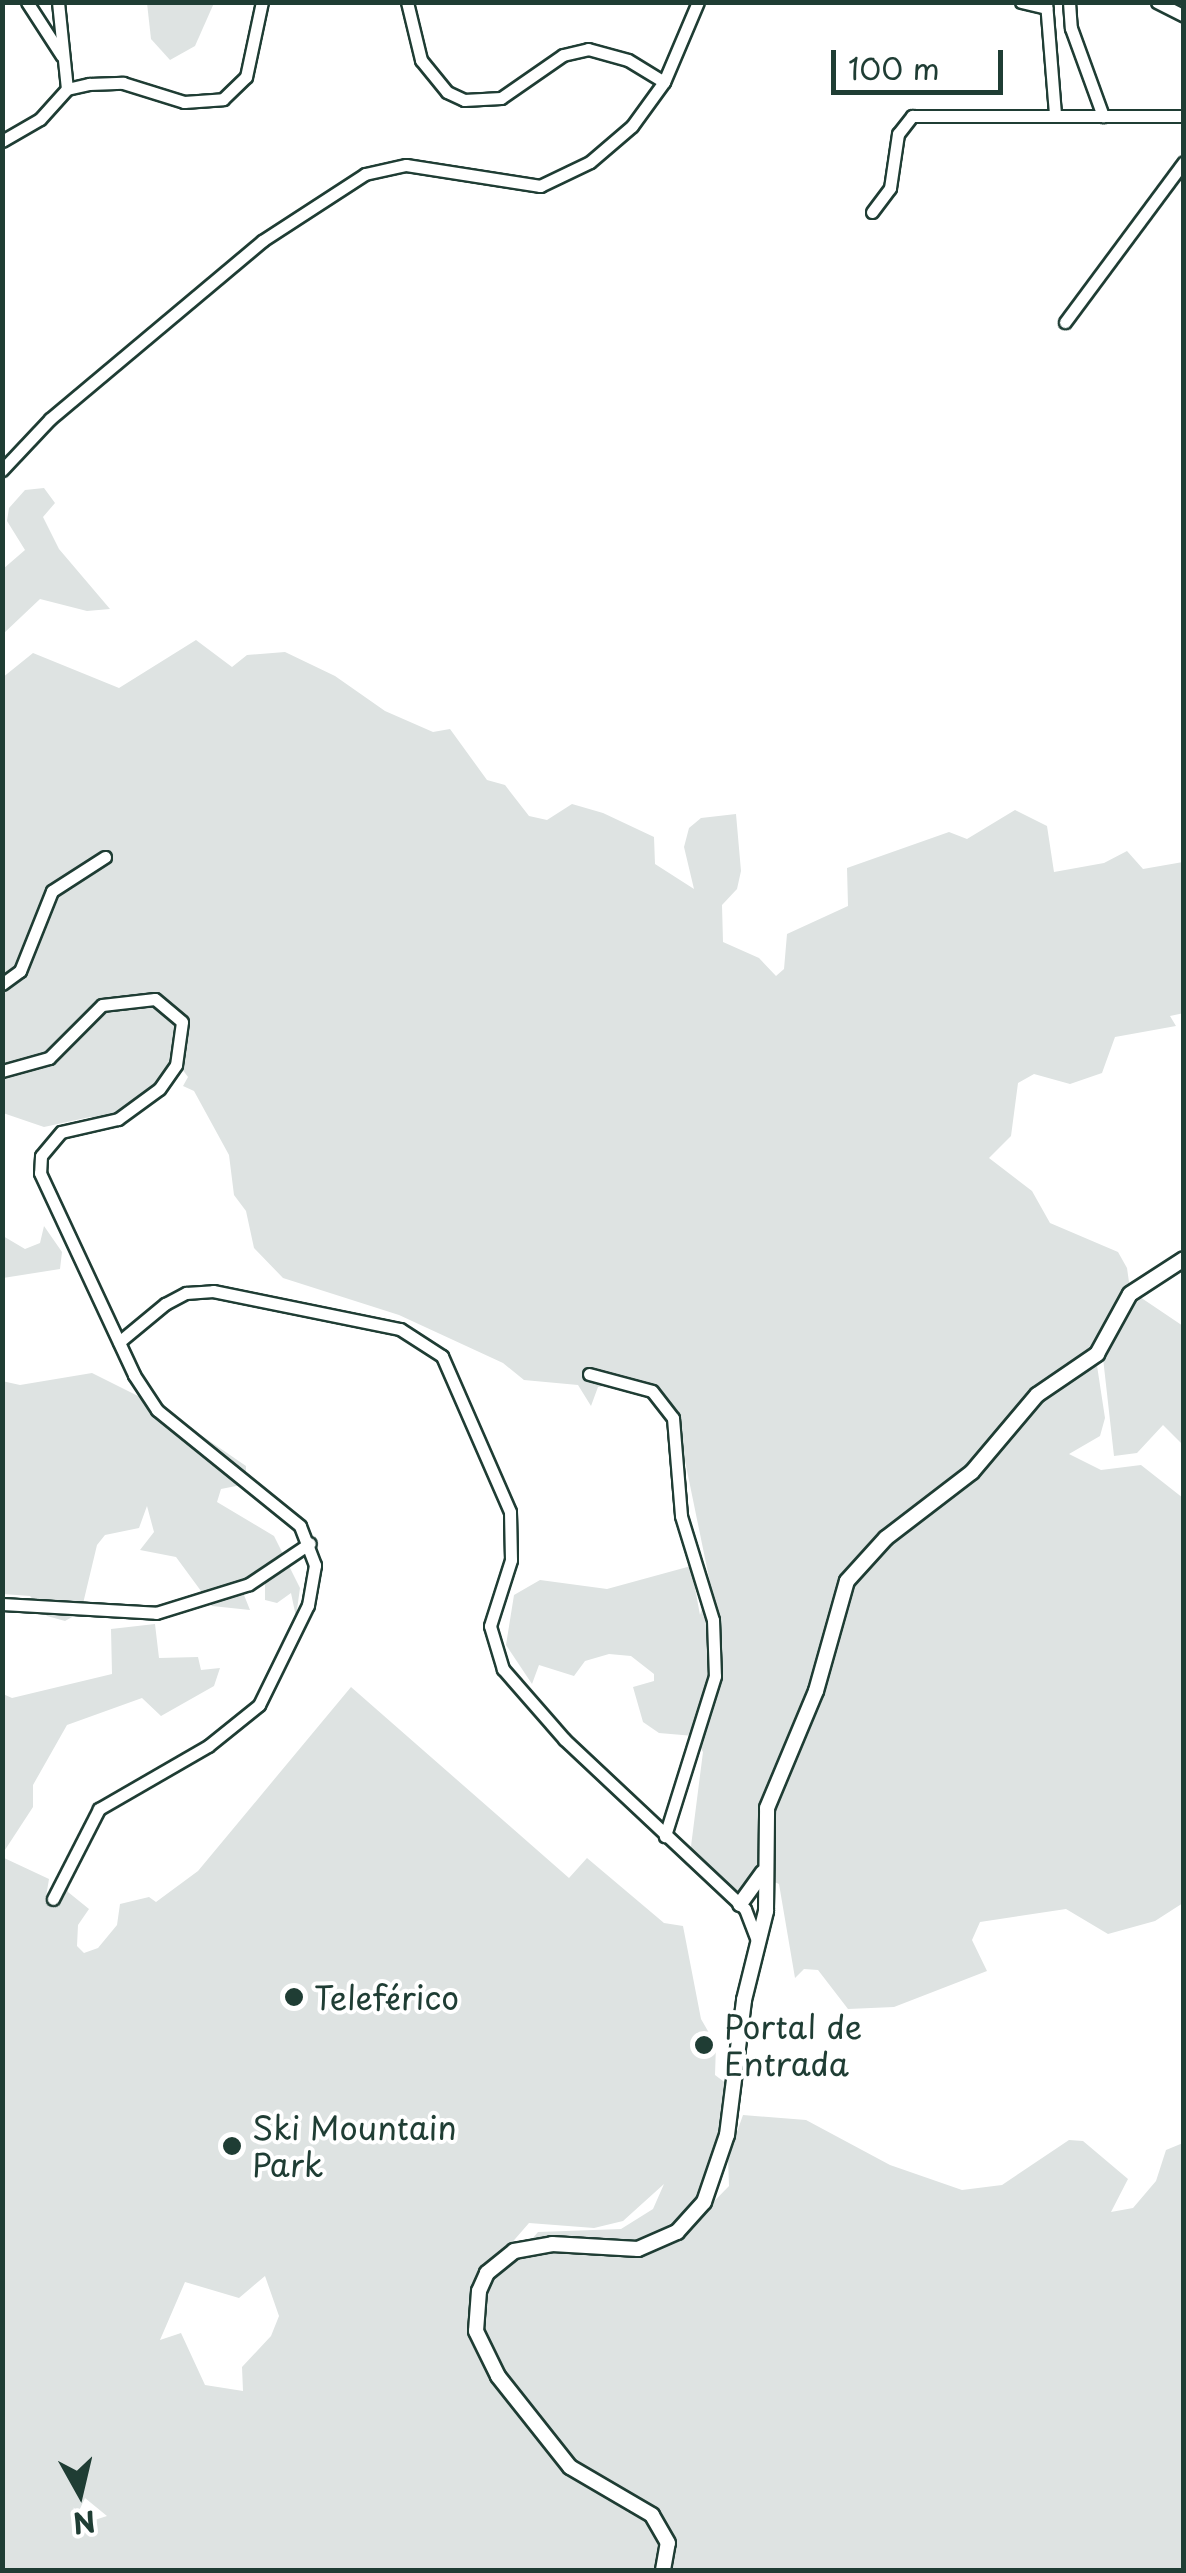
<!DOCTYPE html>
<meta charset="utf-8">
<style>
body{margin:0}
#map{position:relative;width:1186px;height:2573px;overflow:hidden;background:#fff;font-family:"Playpen Sans",sans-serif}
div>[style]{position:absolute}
.green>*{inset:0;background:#dee3e2}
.roads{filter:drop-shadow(2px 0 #1f3d34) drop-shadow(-2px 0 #1f3d34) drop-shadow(0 2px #1f3d34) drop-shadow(0 -2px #1f3d34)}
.minor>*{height:11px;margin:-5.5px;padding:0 5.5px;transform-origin:5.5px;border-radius:5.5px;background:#fff}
.tertiary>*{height:14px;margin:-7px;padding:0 7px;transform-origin:7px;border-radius:7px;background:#fff}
.dots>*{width:28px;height:28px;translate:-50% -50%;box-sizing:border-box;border:5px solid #fff;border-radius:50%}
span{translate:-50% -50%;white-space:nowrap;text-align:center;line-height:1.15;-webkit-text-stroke:8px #fff;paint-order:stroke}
.poi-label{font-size:32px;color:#1f3d34}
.left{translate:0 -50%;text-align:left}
.frame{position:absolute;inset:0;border:5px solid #1f3d34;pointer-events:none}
.north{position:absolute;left:30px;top:2443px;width:100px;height:100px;-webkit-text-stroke:8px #fff;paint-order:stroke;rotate:172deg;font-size:28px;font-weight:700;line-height:40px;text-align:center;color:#1f3d34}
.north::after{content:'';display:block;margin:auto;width:35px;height:45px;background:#1f3d34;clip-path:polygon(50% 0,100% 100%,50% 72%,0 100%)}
.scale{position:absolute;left:831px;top:50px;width:172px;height:45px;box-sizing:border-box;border:5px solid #1f3d34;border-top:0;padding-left:12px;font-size:30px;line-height:35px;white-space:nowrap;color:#1f3d34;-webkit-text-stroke:8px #fff;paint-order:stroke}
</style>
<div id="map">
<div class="green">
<i style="clip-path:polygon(147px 3px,147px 2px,214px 3px,195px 46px,170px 60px,151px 39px)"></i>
<i style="clip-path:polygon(44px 488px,55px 503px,43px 517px,59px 549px,110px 609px,87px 611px,40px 599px,3px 634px,3px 569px,25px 550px,7px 521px,9px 508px,25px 490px)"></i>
<i style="clip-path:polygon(196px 640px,232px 667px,247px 655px,285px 652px,335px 676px,385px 711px,433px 732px,450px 729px,487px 780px,505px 785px,529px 816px,547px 820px,572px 804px,603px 813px,654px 837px,655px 864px,694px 889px,684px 847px,689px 828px,701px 818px,736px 814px,741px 871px,737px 889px,722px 905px,723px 942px,759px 958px,776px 976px,784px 969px,787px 934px,848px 906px,847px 868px,949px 832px,967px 839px,1015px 810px,1047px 826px,1054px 872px,1104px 863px,1127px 851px,1143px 869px,1183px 862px,1184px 1013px,1170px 1016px,1176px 1026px,1115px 1037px,1102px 1073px,1070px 1084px,1034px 1074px,1018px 1083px,1011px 1136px,989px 1158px,1032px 1191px,1050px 1223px,1118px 1252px,1127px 1268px,1130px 1289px,1096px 1359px,1105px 1418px,1100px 1436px,1069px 1454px,1101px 1470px,1141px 1465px,1183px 1498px,1183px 1903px,1155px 1921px,1108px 1934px,1066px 1909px,980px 1922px,972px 1940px,987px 1971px,894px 2007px,848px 2009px,818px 1970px,804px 1969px,795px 1978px,779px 1884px,761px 1876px,734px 1900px,690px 1854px,703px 1752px,694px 1736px,659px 1733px,643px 1722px,633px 1687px,654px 1681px,654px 1674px,631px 1656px,609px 1654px,585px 1661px,574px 1676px,539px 1665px,532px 1684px,506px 1645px,514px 1595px,540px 1580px,607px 1589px,691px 1566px,700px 1615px,704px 1602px,715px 1607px,677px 1422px,647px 1393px,612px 1384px,598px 1387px,591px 1406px,578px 1385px,524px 1380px,503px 1363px,399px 1315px,283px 1278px,254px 1248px,246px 1211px,234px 1195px,229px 1155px,194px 1091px,183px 1086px,188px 1077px,182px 1069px,124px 1124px,90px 1117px,44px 1127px,3px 1113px,2px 678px,33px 653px,119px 688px)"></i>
<i style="clip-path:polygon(44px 1226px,62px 1252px,60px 1269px,3px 1278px,3px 1236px,25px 1249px,40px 1243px)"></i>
<i style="clip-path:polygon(1140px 1297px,1183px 1326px,1183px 1445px,1163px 1425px,1137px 1453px,1114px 1456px,1103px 1358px,1125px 1310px)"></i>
<i style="clip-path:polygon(92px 1373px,160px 1407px,246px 1466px,246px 1484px,221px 1489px,217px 1502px,274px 1536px,300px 1588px,296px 1617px,291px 1593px,277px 1603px,265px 1600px,265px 1574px,248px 1580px,244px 1595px,250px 1610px,212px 1606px,176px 1557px,140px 1550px,154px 1532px,147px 1506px,139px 1528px,105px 1535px,97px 1545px,81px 1612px,65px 1621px,47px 1616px,30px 1596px,3px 1594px,2px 1381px,20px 1385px)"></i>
<i style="clip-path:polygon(155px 1624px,159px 1658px,198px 1657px,201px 1670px,220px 1668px,214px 1686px,161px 1716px,142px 1698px,67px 1725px,33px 1785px,33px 1807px,3px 1853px,3px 1694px,12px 1698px,112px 1674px,111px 1629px)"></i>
<i style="clip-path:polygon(evenodd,351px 1687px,569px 1878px,587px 1858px,664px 1923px,683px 1926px,701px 2019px,716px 2045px,715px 2075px,727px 2084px,724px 2128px,688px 2228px,729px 2186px,728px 2157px,743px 2115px,806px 2120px,890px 2165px,962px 2190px,1002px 2185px,1069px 2140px,1083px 2141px,1128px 2179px,1111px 2212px,1133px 2208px,1156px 2181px,1166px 2150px,1183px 2143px,1183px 2570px,3px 2570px,2px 1857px,49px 1879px,45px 1903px,60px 1899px,68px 1883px,68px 1892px,89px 1909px,78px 1925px,77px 1946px,84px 1953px,98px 1948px,117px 1925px,120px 1904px,149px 1897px,156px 1902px,198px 1871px,351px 1687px,664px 2184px,653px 2209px,621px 2229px,538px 2232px,525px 2247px,509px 2246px,529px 2223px,594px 2228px,623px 2221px,664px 2184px,351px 1687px,265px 2276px,279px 2316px,271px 2336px,242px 2367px,243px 2391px,205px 2385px,181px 2333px,160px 2340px,185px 2282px,239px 2298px,265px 2276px,351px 1687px,85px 2498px,107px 2516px,73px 2527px,72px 2526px,85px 2498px)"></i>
</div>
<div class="roads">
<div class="minor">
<i style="left:27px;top:2px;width:64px;rotate:57.1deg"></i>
<i style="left:58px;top:2px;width:87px;rotate:84.1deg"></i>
<i style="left:407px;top:2px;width:60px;rotate:76.4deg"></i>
<i style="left:421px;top:60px;width:41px;rotate:50.9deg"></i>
<i style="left:447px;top:92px;width:19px;rotate:25deg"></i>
<i style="left:464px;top:100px;width:37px;rotate:-3deg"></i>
<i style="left:501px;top:98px;width:75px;rotate:-34.7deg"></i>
<i style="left:563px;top:55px;width:26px;rotate:-13deg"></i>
<i style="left:588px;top:49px;width:41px;rotate:15.4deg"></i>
<i style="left:628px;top:60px;width:42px;rotate:31.4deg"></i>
<i style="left:1021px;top:2px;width:26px;rotate:13deg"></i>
<i style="left:1046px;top:2px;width:111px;rotate:85.4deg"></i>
<i style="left:1069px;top:2px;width:26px;rotate:86deg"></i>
<i style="left:1071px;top:28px;width:94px;rotate:70deg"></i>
<i style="left:1157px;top:2px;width:30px;rotate:27deg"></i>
<i style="left:2px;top:141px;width:44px;rotate:-30.1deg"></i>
<i style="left:40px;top:119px;width:40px;rotate:-48deg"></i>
<i style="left:67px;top:89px;width:23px;rotate:-13deg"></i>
<i style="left:89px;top:84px;width:34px;rotate:-2deg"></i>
<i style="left:123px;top:83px;width:64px;rotate:17.3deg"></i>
<i style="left:184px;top:102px;width:39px;rotate:-4deg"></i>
<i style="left:223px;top:99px;width:32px;rotate:-44deg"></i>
<i style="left:246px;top:77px;width:77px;rotate:-78deg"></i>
<i style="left:872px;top:212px;width:30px;rotate:-53deg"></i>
<i style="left:890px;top:188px;width:55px;rotate:-81.6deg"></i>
<i style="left:898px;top:134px;width:23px;rotate:-52deg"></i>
<i style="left:912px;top:116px;width:272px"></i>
<i style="left:1065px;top:322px;width:199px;rotate:-53.4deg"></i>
<i style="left:2px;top:470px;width:70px;rotate:-46.7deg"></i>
<i style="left:50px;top:419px;width:277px;rotate:-40deg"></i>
<i style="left:262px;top:241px;width:123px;rotate:-33deg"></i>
<i style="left:365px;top:174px;width:42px;rotate:-12.4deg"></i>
<i style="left:406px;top:165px;width:136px;rotate:8.9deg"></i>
<i style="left:540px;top:186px;width:55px;rotate:-25.6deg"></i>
<i style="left:590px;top:162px;width:55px;rotate:-40.6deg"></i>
<i style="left:632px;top:126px;width:54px;rotate:-54deg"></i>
<i style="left:664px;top:82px;width:87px;rotate:-67deg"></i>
<i style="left:2px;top:984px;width:22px;rotate:-36deg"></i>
<i style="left:20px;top:971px;width:86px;rotate:-68.2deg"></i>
<i style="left:52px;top:891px;width:63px;rotate:-32.7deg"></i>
<i style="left:2px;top:1071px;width:49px;rotate:-15.5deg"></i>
<i style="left:49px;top:1058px;width:75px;rotate:-45deg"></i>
<i style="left:102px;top:1005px;width:53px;rotate:-6.5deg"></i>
<i style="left:155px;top:999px;width:35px;rotate:40deg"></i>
<i style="left:182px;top:1022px;width:43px;rotate:97.9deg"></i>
<i style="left:176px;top:1065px;width:29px;rotate:125deg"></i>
<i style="left:159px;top:1089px;width:51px;rotate:143.8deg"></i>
<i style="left:118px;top:1119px;width:58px;rotate:167.2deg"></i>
<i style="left:61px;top:1132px;width:31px;rotate:130deg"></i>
<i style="left:41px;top:1156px;width:17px;rotate:93deg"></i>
<i style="left:40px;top:1173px;width:223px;rotate:65deg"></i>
<i style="left:134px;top:1375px;width:42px;rotate:56.7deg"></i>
<i style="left:157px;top:1410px;width:184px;rotate:39deg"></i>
<i style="left:300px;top:1526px;width:42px;rotate:69deg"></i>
<i style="left:315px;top:1565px;width:41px;rotate:99.9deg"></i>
<i style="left:308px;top:1605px;width:111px;rotate:116.1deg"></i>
<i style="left:259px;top:1705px;width:65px;rotate:141.2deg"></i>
<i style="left:208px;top:1746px;width:126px;rotate:150deg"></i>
<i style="left:99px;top:1809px;width:101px;rotate:117.1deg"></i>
<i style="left:119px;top:1342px;width:60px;rotate:-39.6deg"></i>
<i style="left:165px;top:1304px;width:24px;rotate:-28deg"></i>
<i style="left:186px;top:1293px;width:27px;rotate:-4deg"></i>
<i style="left:213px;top:1291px;width:191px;rotate:11.5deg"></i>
<i style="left:400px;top:1329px;width:50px;rotate:32.7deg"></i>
<i style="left:442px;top:1356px;width:170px;rotate:66.4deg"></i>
<i style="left:510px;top:1512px;width:48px;rotate:88.8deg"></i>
<i style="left:511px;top:1560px;width:69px;rotate:107.7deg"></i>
<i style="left:490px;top:1626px;width:45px;rotate:73.2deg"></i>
<i style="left:503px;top:1669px;width:93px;rotate:48.9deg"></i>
<i style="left:564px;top:1739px;width:248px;rotate:43.2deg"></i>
<i style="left:745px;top:1909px;width:34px;rotate:69deg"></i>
<i style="left:589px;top:1374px;width:65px;rotate:15.1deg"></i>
<i style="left:652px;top:1391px;width:34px;rotate:52deg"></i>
<i style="left:673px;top:1418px;width:98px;rotate:85.3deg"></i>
<i style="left:681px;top:1516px;width:109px;rotate:72.9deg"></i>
<i style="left:713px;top:1620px;width:56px;rotate:88deg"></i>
<i style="left:715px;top:1676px;width:168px;rotate:107.4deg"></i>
<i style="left:2px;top:1604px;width:154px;rotate:3.3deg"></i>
<i style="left:156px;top:1613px;width:97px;rotate:-17.3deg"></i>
<i style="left:249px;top:1584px;width:73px;rotate:-33.9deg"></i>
</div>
<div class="tertiary">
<i style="left:740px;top:1904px;width:39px;rotate:-54deg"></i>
<i style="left:663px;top:2570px;width:27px;rotate:-80deg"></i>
<i style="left:668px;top:2543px;width:32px;rotate:-120deg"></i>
<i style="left:652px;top:2515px;width:95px;rotate:-149.7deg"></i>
<i style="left:570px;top:2467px;width:116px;rotate:-128.4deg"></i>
<i style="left:498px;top:2376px;width:50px;rotate:-116.1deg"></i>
<i style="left:476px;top:2331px;width:40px;rotate:-85.7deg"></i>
<i style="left:479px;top:2291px;width:20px;rotate:-66deg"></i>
<i style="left:487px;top:2273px;width:35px;rotate:-39deg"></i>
<i style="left:514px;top:2251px;width:39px;rotate:-10deg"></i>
<i style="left:552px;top:2244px;width:86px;rotate:3.3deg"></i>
<i style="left:638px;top:2249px;width:43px;rotate:-23.6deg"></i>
<i style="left:677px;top:2232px;width:40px;rotate:-48deg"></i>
<i style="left:704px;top:2202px;width:71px;rotate:-71.1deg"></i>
<i style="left:727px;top:2135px;width:136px;rotate:-82.8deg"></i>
<i style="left:744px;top:2000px;width:92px;rotate:-76.1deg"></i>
<i style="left:766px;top:1911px;width:103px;rotate:-89.4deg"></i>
<i style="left:767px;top:1808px;width:127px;rotate:-67.3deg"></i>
<i style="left:816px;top:1691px;width:114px;rotate:-74.3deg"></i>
<i style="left:847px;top:1581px;width:58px;rotate:-47.8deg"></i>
<i style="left:886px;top:1538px;width:108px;rotate:-37.5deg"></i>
<i style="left:972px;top:1472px;width:101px;rotate:-49.8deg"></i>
<i style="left:1037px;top:1395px;width:73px;rotate:-34.3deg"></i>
<i style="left:1097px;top:1354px;width:68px;rotate:-61.2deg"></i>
<i style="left:1130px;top:1294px;width:64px;rotate:-32.9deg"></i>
</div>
</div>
<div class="dots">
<i style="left:294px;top:1997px;background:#1f3d34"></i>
<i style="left:704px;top:2045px;background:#1f3d34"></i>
<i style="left:232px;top:2146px;background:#1f3d34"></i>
</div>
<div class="poi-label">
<span class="left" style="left:314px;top:1997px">Teleférico</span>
<span class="left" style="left:724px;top:2045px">Portal de<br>Entrada</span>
<span class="left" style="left:252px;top:2146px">Ski Mountain<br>Park</span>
</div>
<div class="frame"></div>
<div class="north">N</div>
<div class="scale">100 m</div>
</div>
